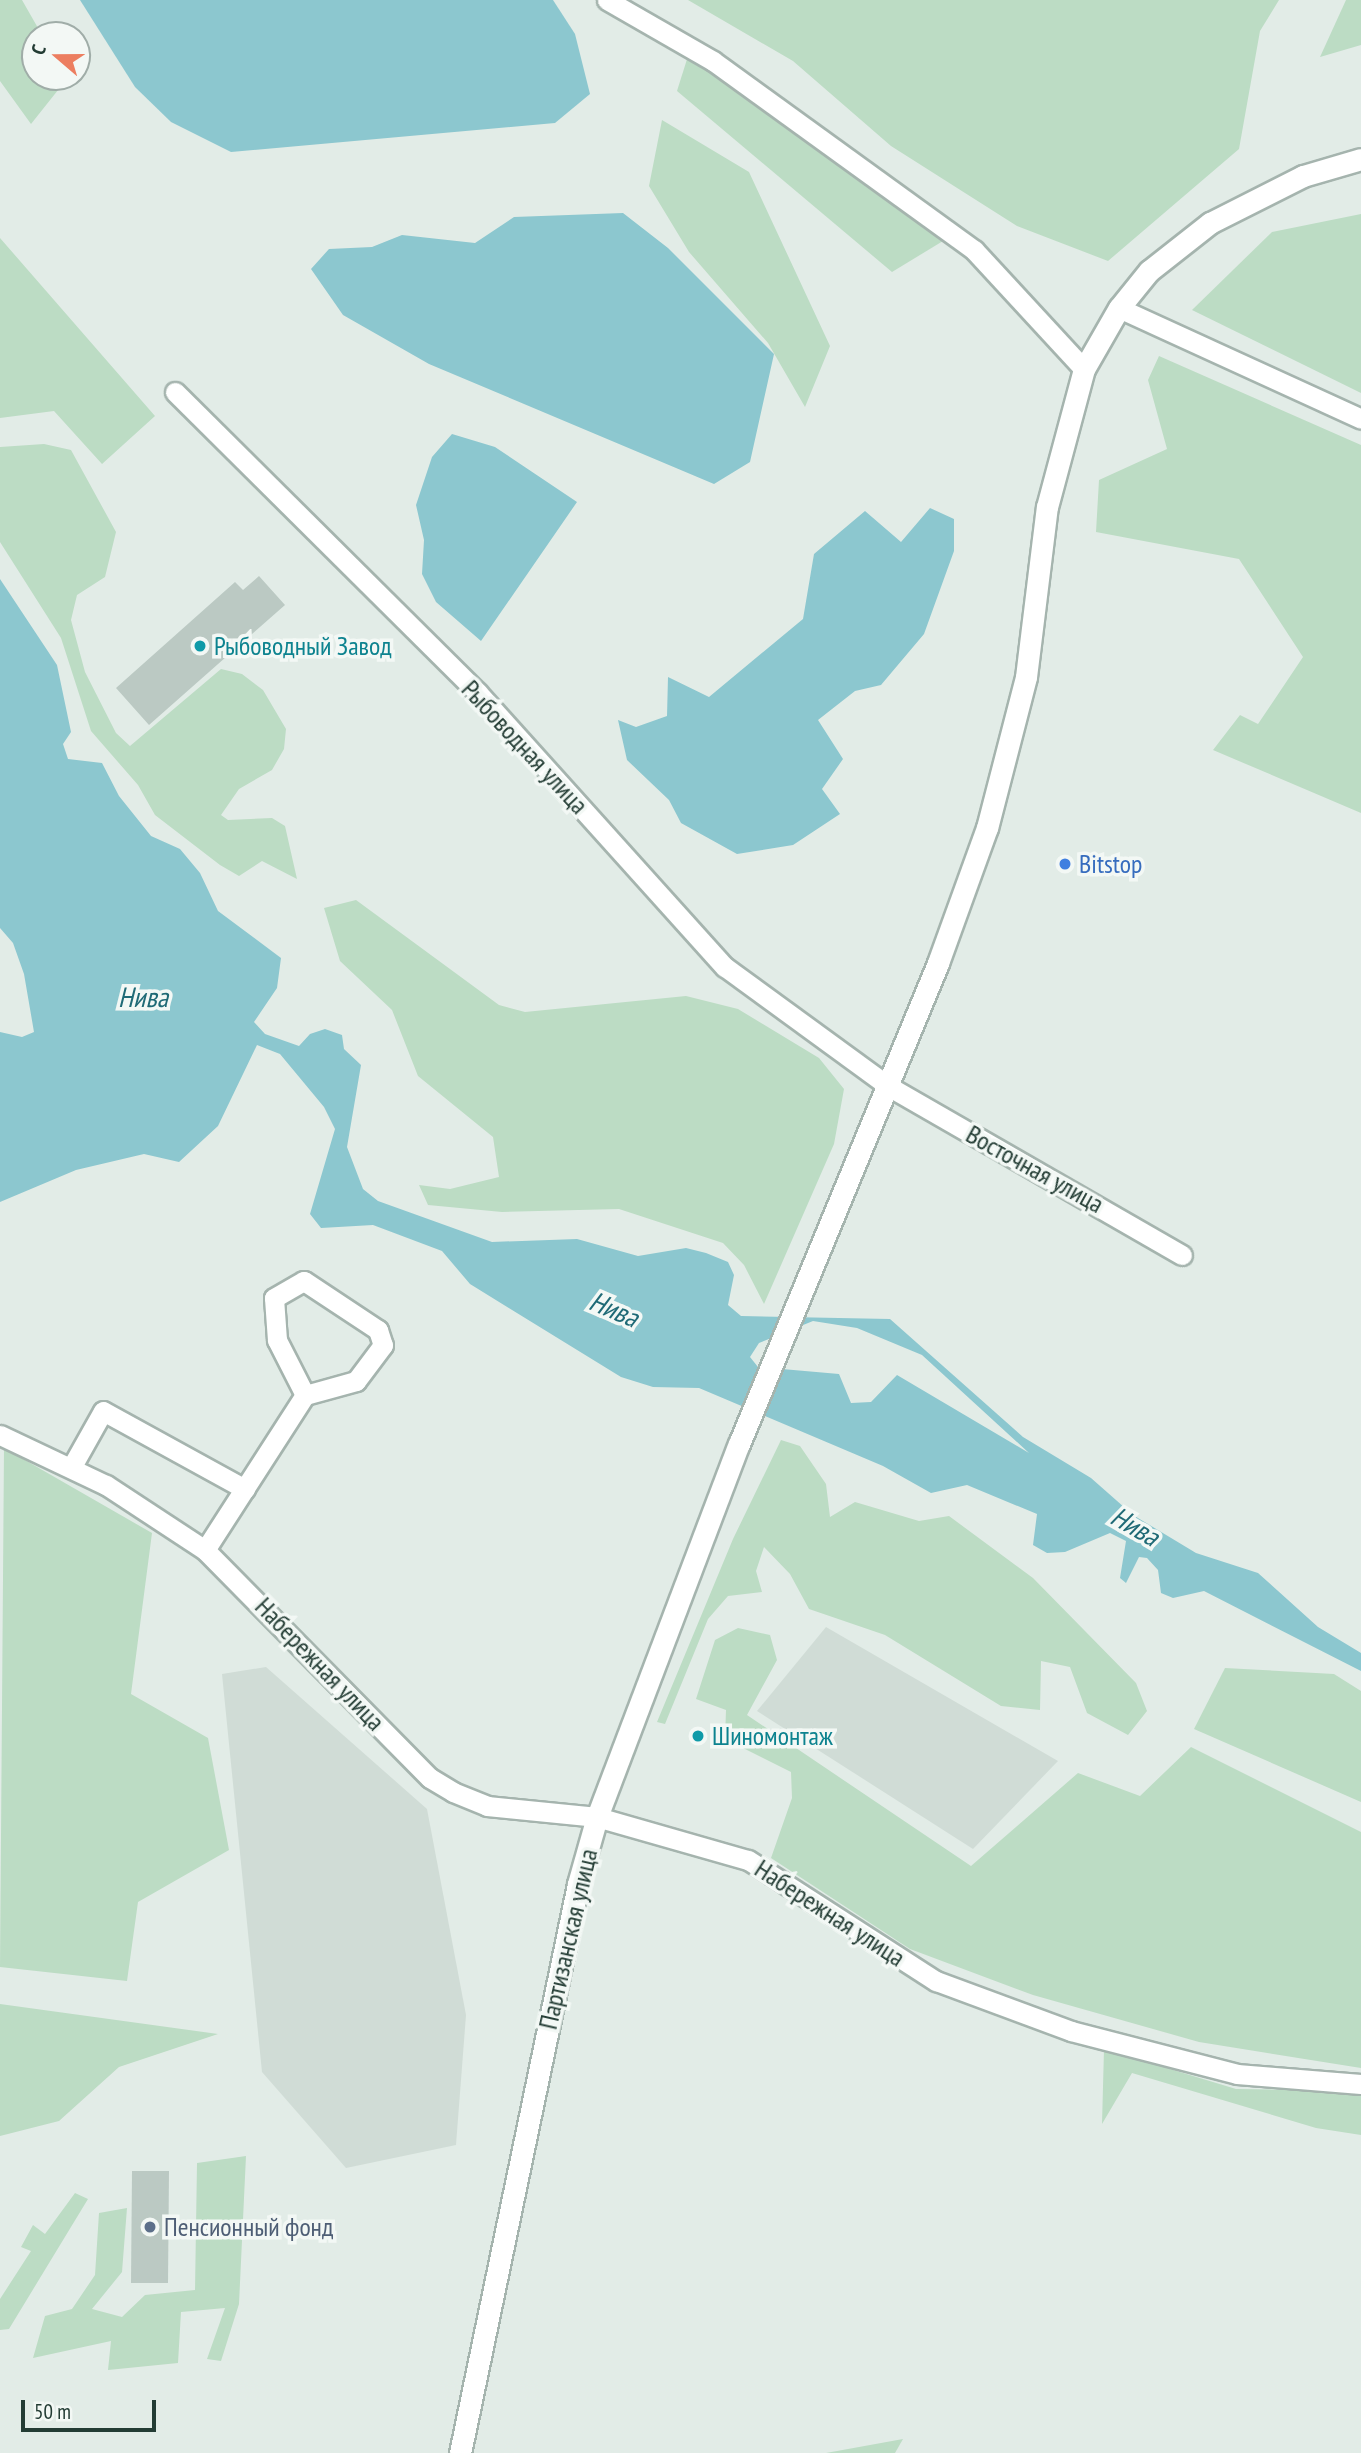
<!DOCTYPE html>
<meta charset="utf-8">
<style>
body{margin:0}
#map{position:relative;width:1361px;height:2453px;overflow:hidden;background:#e2ece7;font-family:"PT Sans Narrow",sans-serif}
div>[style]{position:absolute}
.built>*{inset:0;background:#d0dcd6}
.green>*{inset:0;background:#bcdcc4}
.water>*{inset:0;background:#8cc7cf}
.building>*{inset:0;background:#bbc9c3}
.roads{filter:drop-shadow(2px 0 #a5b4ae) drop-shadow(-2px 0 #a5b4ae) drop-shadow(0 2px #a5b4ae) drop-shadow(0 -2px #a5b4ae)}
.street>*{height:19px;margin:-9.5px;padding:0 9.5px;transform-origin:9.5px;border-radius:9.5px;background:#fff}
.secondary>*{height:21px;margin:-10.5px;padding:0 10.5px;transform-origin:10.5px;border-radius:10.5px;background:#fff}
.dots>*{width:19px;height:19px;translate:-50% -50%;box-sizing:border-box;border:4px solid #f3f8f5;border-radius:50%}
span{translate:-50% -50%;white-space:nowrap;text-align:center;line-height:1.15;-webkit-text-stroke:7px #f3f8f5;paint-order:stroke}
.culture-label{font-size:26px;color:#0d838f}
.left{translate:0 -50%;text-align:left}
.street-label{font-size:26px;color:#233c34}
.shop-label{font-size:26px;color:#366cbe}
.service-label{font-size:26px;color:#4e5e75}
.water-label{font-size:28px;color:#1f6a76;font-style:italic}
.north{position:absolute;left:21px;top:21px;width:70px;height:70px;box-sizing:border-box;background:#f3f8f5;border:2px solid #a0ada8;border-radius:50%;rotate:290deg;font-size:19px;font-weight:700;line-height:28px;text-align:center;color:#233c34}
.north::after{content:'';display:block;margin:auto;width:24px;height:32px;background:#ec7e60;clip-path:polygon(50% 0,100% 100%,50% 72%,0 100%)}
.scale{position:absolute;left:21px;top:2400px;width:135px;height:32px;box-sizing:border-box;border:4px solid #233c34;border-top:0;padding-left:9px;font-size:21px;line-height:24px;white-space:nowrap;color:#233c34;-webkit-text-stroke:5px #f3f8f5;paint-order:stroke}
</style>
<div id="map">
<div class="built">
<i style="clip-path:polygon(826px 1627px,1058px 1761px,973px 1849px,757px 1711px)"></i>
<i style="clip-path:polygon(266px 1667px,427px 1809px,466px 2015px,456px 2145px,346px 2168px,262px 2072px,222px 1674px)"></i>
</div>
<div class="green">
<i style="clip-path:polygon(0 0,22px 0,42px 35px,35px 35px,35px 77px,66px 80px,31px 124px,0 81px)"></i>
<i style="clip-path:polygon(688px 0,1279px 0,1260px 31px,1239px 149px,1108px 261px,1017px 226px,891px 146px,793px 61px)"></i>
<i style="clip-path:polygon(1346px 0,1361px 0,1361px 45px,1320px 57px)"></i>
<i style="clip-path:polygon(688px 56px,943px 241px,892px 272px,677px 91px)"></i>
<i style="clip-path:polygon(662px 120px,749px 172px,830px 346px,805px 407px,768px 343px,689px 252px,649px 186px)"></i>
<i style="clip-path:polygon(1361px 214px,1361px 393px,1192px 310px,1272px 232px)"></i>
<i style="clip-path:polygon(0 238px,155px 416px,102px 464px,54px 411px,0 418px)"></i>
<i style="clip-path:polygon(1159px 356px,1361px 445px,1361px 813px,1213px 750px,1240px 715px,1258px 724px,1303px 657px,1239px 559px,1096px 532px,1099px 480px,1167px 449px,1148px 380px)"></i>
<i style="clip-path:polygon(44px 444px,71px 450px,116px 532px,105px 577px,77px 595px,71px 620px,85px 672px,116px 733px,130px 746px,221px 669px,242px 674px,263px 690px,286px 729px,284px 749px,272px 770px,239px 789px,221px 815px,228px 820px,272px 818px,285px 826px,297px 879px,262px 861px,239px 876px,220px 865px,155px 815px,138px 785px,91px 731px,61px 638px,0 542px,0 447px)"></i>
<i style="clip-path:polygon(356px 900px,499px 1005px,525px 1012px,686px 996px,738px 1009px,819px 1058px,844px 1089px,834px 1144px,764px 1304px,744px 1265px,723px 1243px,619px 1209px,502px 1212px,428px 1205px,419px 1185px,450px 1189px,499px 1177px,493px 1137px,418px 1076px,392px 1010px,340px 961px,324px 908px)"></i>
<i style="clip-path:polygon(781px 1440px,800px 1446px,826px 1484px,830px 1517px,855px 1502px,919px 1521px,949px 1516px,1033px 1578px,1136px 1683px,1147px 1711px,1128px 1735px,1087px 1713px,1070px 1667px,1041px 1661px,1040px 1710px,1001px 1706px,885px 1635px,809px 1609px,790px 1574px,764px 1547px,756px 1571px,762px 1592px,728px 1596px,708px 1619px,665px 1724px,657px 1722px,733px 1539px)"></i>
<i style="clip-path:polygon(4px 1448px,152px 1533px,131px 1694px,208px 1738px,229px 1850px,138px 1902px,127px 1981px,0 1967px)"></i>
<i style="clip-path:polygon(738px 1628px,770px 1635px,777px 1660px,747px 1715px,971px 1866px,1078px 1773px,1140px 1796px,1191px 1747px,1361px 1832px,1361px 2068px,1199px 2042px,1033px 1995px,910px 1949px,771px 1858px,792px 1798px,791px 1772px,725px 1739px,726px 1710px,696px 1699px,715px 1640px)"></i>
<i style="clip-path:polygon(1225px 1668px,1334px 1674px,1361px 1691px,1361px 1802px,1194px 1729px)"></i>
<i style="clip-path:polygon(0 2004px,218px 2034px,119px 2067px,59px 2121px,0 2136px)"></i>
<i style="clip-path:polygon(1104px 2049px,1236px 2089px,1361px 2091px,1361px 2135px,1316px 2128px,1132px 2073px,1102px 2124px)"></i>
<i style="clip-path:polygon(246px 2156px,239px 2304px,221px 2361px,207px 2359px,225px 2308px,181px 2312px,178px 2363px,108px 2370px,111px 2341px,33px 2358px,45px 2316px,72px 2309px,95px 2275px,99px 2213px,127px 2208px,122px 2272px,92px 2309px,122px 2317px,145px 2295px,195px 2290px,197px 2163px)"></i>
<i style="clip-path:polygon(75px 2193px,88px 2199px,9px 2329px,0 2330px,0 2299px,31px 2251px,21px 2247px,33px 2225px,45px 2234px)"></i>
<i style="clip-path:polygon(903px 2439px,895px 2453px,826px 2453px)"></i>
</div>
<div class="water">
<i style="clip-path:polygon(80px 0,553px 0,575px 34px,590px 94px,555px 123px,231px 152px,171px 122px,135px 87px)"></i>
<i style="clip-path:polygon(623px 213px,668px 248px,774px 354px,750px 462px,714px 484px,429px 364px,343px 315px,311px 269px,329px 249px,372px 247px,402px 235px,475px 243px,514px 217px)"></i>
<i style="clip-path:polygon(452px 434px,495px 447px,577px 502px,481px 641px,436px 602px,422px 574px,424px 540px,416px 505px,432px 457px)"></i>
<i style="clip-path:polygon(930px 508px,954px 519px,954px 551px,924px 634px,881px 685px,855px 691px,818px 720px,843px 759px,822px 789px,840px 814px,793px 845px,737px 854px,681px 823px,669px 800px,627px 760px,618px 720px,636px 727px,667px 716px,668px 677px,709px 697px,803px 619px,814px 554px,865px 511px,901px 542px)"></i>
<i style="clip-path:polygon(evenodd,0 579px,57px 665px,71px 732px,63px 744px,68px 759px,102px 763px,119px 796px,151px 836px,180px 849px,200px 873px,218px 911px,281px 958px,277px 988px,254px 1022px,265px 1034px,299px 1046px,310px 1034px,325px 1029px,342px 1035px,344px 1049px,361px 1065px,347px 1147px,363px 1189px,378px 1201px,492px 1242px,577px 1239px,638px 1256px,686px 1248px,706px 1253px,728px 1262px,734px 1275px,728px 1305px,741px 1316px,890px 1319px,1023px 1437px,1091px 1478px,1133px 1515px,1196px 1553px,1258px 1573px,1318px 1627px,1361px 1653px,1361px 1671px,1204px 1591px,1173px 1598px,1161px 1593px,1158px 1570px,1147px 1558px,1139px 1557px,1126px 1583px,1120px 1578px,1126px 1541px,1110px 1533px,1065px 1552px,1047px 1553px,1033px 1545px,1037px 1514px,967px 1485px,931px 1493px,883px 1466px,699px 1388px,653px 1387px,621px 1377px,470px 1284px,442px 1251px,373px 1225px,321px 1228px,310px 1214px,335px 1129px,324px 1107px,280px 1054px,257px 1045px,218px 1126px,179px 1162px,144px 1154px,76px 1170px,0 1202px,0 1032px,22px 1037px,34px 1032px,24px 974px,13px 943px,0 928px,0 579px,813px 1321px,857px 1328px,922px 1355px,1029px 1453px,897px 1375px,871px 1402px,851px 1403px,839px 1374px,758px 1367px,750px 1357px,759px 1343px,813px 1321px)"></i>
</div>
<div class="building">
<i style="clip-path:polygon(259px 576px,285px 605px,149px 725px,116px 688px,235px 582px,243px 590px)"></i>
<i style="clip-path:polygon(132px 2171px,169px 2171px,168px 2283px,131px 2283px)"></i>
</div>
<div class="roads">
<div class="street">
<i style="left:607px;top:0;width:122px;rotate:29.9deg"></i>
<i style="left:713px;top:61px;width:322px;rotate:35.9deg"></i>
<i style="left:974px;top:250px;width:162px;rotate:47.3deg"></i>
<i style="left:1119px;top:308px;width:266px;rotate:24.6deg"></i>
<i style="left:175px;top:392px;width:427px;rotate:44.8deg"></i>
<i style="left:478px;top:693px;width:369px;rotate:48deg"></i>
<i style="left:725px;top:967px;width:202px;rotate:36.1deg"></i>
<i style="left:888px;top:1086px;width:339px;rotate:29.9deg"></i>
<i style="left:0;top:1435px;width:117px;rotate:25.3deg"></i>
<i style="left:106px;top:1485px;width:118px;rotate:33.3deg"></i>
<i style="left:205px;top:1550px;width:320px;rotate:45.4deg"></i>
<i style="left:430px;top:1778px;width:27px;rotate:31deg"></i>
<i style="left:453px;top:1792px;width:37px;rotate:22deg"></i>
<i style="left:487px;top:1806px;width:111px;rotate:5.7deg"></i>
<i style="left:597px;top:1817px;width:157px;rotate:15.9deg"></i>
<i style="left:748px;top:1860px;width:224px;rotate:32.8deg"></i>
<i style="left:936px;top:1981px;width:144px;rotate:20.3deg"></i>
<i style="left:1071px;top:2031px;width:171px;rotate:14.5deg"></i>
<i style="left:1237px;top:2074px;width:124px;rotate:4.6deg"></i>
<i style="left:71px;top:1468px;width:65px;rotate:-60.7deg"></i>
<i style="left:103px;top:1411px;width:162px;rotate:28.8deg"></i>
<i style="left:205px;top:1550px;width:184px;rotate:-57.2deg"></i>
<i style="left:305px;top:1395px;width:62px;rotate:-117deg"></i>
<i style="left:277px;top:1340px;width:42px;rotate:-94.1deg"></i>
<i style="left:274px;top:1298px;width:34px;rotate:-30deg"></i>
<i style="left:304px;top:1281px;width:89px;rotate:33.5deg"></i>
<i style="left:378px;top:1330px;width:16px;rotate:72deg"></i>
<i style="left:383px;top:1345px;width:45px;rotate:126.9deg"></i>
<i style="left:356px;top:1381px;width:53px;rotate:164.6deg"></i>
</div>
<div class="secondary">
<i style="left:460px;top:2453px;width:581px;rotate:-78.28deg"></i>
<i style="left:578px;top:1884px;width:70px;rotate:-74.2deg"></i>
<i style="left:597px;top:1817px;width:399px;rotate:-69.2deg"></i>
<i style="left:739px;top:1444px;width:521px;rotate:-67.52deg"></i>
<i style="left:938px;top:963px;width:144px;rotate:-70.1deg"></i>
<i style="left:987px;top:828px;width:156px;rotate:-75.5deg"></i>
<i style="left:1026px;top:677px;width:171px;rotate:-83deg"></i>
<i style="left:1047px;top:507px;width:143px;rotate:-75deg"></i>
<i style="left:1084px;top:369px;width:70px;rotate:-60.2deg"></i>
<i style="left:1119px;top:308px;width:48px;rotate:-51deg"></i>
<i style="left:1149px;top:271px;width:78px;rotate:-38.2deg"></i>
<i style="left:1210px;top:223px;width:104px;rotate:-26.8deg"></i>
<i style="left:1303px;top:176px;width:60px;rotate:-16.3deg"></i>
</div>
</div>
<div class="dots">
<i style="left:200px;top:646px;background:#0f9aa8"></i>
<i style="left:1065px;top:864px;background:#3f7fe0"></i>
<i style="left:698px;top:1736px;background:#0f9aa8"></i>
<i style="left:150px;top:2227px;background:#5c6f8a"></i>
</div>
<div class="culture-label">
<span class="left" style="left:214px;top:646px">Рыбоводный Завод</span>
<span class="left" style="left:712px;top:1736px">Шиномонтаж</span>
</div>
<div class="street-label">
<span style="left:525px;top:747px;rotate:47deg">Рыбоводная улица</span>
<span style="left:1035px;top:1169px;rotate:29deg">Восточная улица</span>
<span style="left:320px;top:1664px;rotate:46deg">Набережная улица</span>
<span style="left:830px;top:1913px;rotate:33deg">Набережная улица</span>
<span style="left:568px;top:1939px;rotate:-77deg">Партизанская улица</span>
</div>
<div class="shop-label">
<span class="left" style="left:1079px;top:864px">Bitstop</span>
</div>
<div class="service-label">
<span class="left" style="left:164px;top:2227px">Пенсионный фонд</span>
</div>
<div class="water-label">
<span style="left:143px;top:997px">Нива</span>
<span style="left:614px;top:1309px;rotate:23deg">Нива</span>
<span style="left:1135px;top:1526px;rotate:30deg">Нива</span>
</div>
<div class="north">С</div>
<div class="scale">50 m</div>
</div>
